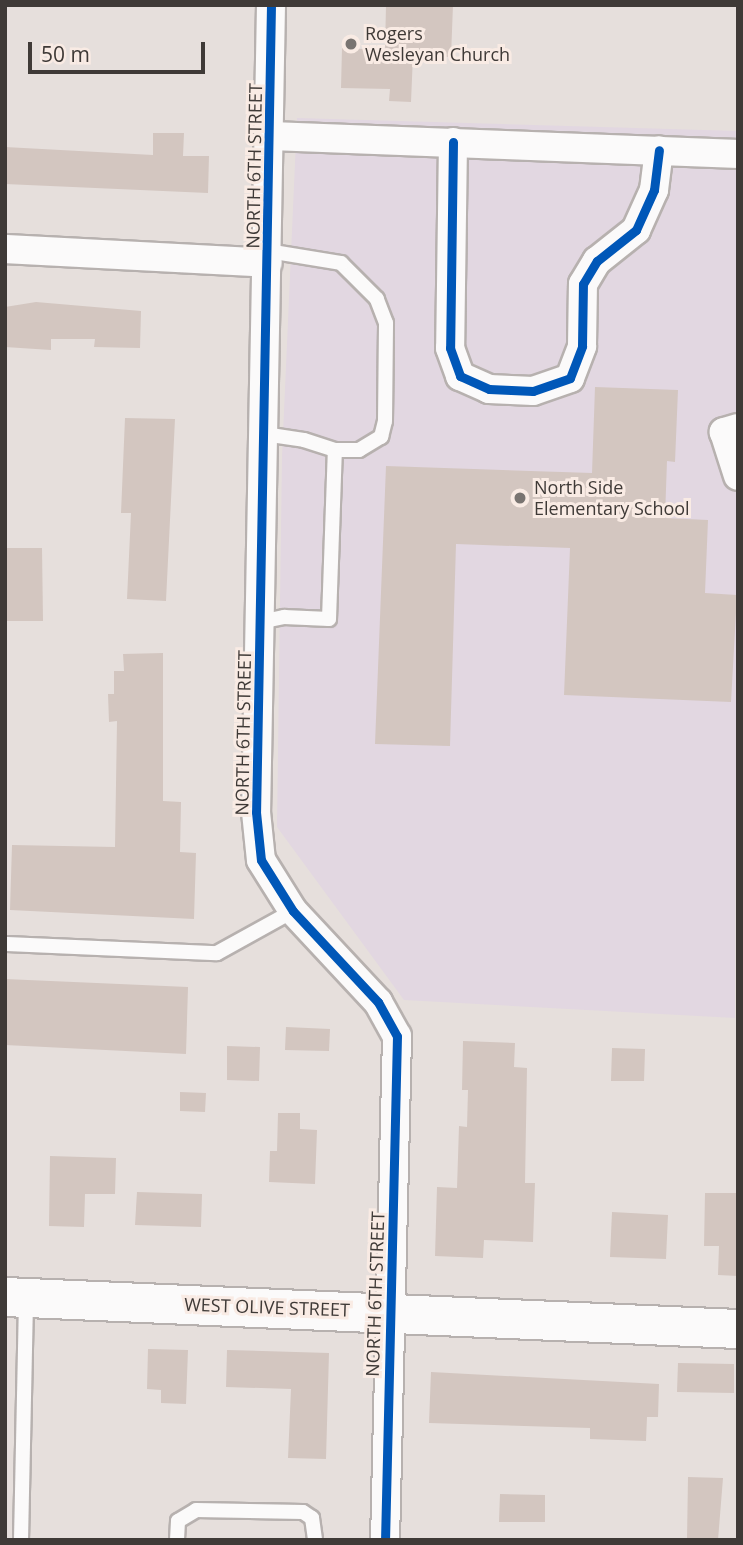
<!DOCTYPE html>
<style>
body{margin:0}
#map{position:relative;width:743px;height:1545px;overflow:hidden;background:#e6dfdc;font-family:"Open Sans",sans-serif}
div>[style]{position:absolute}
.education>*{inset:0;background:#e2d7e1}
.building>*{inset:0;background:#d3c6c0}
.roads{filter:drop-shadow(2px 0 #b7b1af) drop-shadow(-2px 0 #b7b1af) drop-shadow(0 2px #b7b1af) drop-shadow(0 -2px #b7b1af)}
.service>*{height:14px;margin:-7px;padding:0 7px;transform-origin:7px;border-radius:7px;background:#fbfafa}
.minor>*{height:28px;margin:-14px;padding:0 14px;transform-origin:14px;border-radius:14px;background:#fbfafa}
.secondary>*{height:38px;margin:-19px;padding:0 19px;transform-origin:19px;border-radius:19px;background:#fbfafa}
.cycleway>*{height:9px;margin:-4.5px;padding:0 4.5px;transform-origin:4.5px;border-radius:4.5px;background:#0057b8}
.dots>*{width:19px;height:19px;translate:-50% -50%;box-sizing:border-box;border:4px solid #f9ebe4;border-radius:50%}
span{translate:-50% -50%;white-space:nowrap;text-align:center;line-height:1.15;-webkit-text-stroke:6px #f9ebe4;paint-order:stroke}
.poi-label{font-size:18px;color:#3f3a37}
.left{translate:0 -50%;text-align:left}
.street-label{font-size:18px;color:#3f3a37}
.frame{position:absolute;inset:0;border:7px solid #3f3a37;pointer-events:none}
.scale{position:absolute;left:28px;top:42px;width:177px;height:32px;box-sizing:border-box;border:4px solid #3f3a37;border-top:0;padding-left:9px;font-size:21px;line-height:24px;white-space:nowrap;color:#3f3a37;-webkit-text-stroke:5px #f9ebe4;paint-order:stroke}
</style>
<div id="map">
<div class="education">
<i style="clip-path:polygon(297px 118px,738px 131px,735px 1018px,404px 1000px,277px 827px,282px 457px)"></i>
</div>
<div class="building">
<i style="clip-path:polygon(386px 5px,453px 5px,451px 57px,413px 55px,411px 102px,389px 101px,390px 89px,341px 88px,342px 48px,385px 50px)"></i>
<i style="clip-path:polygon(153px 133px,184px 133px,183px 156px,209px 156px,208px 193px,5px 184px,5px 147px,153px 155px)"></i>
<i style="clip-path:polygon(36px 302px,141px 311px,140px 348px,94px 347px,95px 339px,51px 339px,51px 350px,5px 347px,5px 307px)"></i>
<i style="clip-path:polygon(595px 387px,678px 390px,675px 462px,667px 461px,665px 518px,708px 520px,705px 593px,737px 595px,731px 702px,564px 695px,570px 548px,456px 544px,450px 746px,375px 744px,386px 466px,592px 473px)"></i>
<i style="clip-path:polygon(125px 418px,175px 419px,166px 601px,127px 599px,131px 513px,121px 513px)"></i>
<i style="clip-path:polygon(5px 548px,42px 548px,43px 621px,5px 621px)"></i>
<i style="clip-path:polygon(163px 653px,163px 801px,181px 802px,180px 852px,196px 853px,194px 919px,10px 910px,12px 845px,115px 847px,117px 721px,109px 722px,108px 694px,114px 694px,114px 671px,124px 671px,123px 654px)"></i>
<i style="clip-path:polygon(5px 979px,188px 987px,186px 1054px,5px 1045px)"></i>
<i style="clip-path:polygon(286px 1027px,330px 1029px,329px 1051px,285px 1050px)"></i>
<i style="clip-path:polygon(463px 1041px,515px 1043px,514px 1067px,527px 1068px,525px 1183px,535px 1183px,533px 1242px,484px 1240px,483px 1258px,435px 1256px,437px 1187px,457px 1188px,459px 1126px,467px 1127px,468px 1090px,462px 1090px)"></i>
<i style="clip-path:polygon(227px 1046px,260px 1047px,259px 1081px,227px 1080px)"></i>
<i style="clip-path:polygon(612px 1048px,645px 1049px,644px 1081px,611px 1081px)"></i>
<i style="clip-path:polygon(180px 1092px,206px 1093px,205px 1112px,180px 1111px)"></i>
<i style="clip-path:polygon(278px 1113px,300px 1113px,300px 1129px,317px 1130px,315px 1184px,269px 1182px,270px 1151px,277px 1151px)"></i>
<i style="clip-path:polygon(50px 1156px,116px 1158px,115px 1194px,85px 1194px,84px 1227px,49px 1226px)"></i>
<i style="clip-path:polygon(137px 1192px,202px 1194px,201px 1227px,135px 1225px)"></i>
<i style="clip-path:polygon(705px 1193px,738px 1193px,738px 1276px,718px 1275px,719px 1246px,704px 1246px)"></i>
<i style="clip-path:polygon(612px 1212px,668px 1215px,666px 1259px,610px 1257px)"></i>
<i style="clip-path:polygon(148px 1349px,188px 1350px,186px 1404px,161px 1403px,161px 1390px,147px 1389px)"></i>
<i style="clip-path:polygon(227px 1350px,329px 1353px,326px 1459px,288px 1458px,291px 1389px,226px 1387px)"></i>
<i style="clip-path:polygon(678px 1363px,734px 1364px,734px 1393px,677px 1392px)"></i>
<i style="clip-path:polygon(431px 1372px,659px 1384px,658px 1417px,647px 1417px,646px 1441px,590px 1439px,590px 1428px,429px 1423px)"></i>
<i style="clip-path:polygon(688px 1477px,723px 1478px,718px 1540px,687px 1540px)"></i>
<i style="clip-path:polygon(500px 1494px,545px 1495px,545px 1522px,499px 1522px)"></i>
</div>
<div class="roads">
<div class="service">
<i style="left:264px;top:434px;width:40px;rotate:8.5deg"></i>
<i style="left:304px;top:440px;width:33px;rotate:18deg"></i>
<i style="left:335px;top:450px;width:24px"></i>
<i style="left:359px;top:450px;width:26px;rotate:-31deg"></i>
<i style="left:381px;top:437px;width:16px;rotate:-76deg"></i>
<i style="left:385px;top:421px;width:98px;rotate:-89.4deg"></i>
<i style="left:386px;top:323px;width:26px;rotate:-111deg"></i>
<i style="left:377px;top:299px;width:51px;rotate:-135deg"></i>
<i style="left:341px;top:263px;width:74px;rotate:-170.7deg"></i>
<i style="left:260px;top:622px;width:25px;rotate:-12deg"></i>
<i style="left:284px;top:617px;width:45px;rotate:2.5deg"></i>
<i style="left:329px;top:619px;width:169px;rotate:-88deg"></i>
<i style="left:7px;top:944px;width:210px;rotate:2.5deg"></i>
<i style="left:217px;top:953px;width:87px;rotate:-28.9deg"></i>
<i style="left:21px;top:1540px;width:240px;rotate:-88.8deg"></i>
<i style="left:177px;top:1540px;width:19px;rotate:-87deg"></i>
<i style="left:178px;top:1521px;width:21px;rotate:-31deg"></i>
<i style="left:196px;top:1510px;width:107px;rotate:1.1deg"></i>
<i style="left:303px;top:1512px;width:11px;rotate:34deg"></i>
<i style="left:312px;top:1518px;width:22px;rotate:82deg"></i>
</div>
<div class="minor">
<i style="left:271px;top:5px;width:807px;rotate:91.06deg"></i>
<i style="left:256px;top:812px;width:48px;rotate:84.1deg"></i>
<i style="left:261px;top:860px;width:60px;rotate:57.9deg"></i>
<i style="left:293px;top:911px;width:125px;rotate:47deg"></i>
<i style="left:378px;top:1002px;width:39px;rotate:61deg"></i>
<i style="left:397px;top:1036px;width:504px;rotate:91.36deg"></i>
<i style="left:272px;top:136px;width:466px;rotate:2.2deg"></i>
<i style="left:453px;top:142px;width:206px;rotate:90.8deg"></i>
<i style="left:450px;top:348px;width:30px;rotate:70deg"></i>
<i style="left:460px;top:376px;width:32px;rotate:24deg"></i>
<i style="left:489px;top:389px;width:44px;rotate:2.6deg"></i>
<i style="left:533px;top:391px;width:39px;rotate:-19deg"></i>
<i style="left:570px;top:378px;width:34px;rotate:-69deg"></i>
<i style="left:582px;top:346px;width:62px;rotate:-89.1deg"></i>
<i style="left:583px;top:284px;width:27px;rotate:-59deg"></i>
<i style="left:597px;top:261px;width:50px;rotate:-38.5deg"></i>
<i style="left:636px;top:230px;width:44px;rotate:-65.8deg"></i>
<i style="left:654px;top:190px;width:40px;rotate:-82.9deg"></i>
<i style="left:5px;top:249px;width:263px;rotate:3deg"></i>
<i style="left:738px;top:428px;width:15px;rotate:164deg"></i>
<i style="left:724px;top:432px;width:46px;rotate:72.3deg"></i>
</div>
<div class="secondary">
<i style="left:5px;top:1297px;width:734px;rotate:2.5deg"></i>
</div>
</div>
<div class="cycleway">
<i style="left:271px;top:5px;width:807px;rotate:91.06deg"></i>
<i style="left:256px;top:812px;width:48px;rotate:84.1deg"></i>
<i style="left:261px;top:860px;width:60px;rotate:57.9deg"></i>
<i style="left:293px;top:911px;width:125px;rotate:47deg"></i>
<i style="left:378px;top:1002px;width:39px;rotate:61deg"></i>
<i style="left:397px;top:1036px;width:504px;rotate:91.36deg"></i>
<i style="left:453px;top:142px;width:206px;rotate:90.8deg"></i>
<i style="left:450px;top:348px;width:30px;rotate:70deg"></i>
<i style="left:460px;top:376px;width:32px;rotate:24deg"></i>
<i style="left:489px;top:389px;width:44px;rotate:2.6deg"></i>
<i style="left:533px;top:391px;width:39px;rotate:-19deg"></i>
<i style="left:570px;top:378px;width:34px;rotate:-69deg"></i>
<i style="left:582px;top:346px;width:62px;rotate:-89.1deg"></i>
<i style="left:583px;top:284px;width:27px;rotate:-59deg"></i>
<i style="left:597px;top:261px;width:50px;rotate:-38.5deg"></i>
<i style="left:636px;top:230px;width:44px;rotate:-65.8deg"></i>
<i style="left:654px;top:190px;width:40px;rotate:-82.9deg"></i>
</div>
<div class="dots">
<i style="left:351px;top:44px;background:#797471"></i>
<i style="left:520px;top:498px;background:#797471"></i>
</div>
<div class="poi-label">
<span class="left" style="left:365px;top:44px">Rogers<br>Wesleyan Church</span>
<span class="left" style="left:534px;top:498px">North Side<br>Elementary School</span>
</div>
<div class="street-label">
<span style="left:254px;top:166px;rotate:-89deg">NORTH 6TH STREET</span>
<span style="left:243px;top:733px;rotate:-89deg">NORTH 6TH STREET</span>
<span style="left:375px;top:1294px;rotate:-88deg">NORTH 6TH STREET</span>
<span style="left:267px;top:1307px;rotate:2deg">WEST OLIVE STREET</span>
</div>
<div class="frame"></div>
<div class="scale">50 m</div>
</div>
